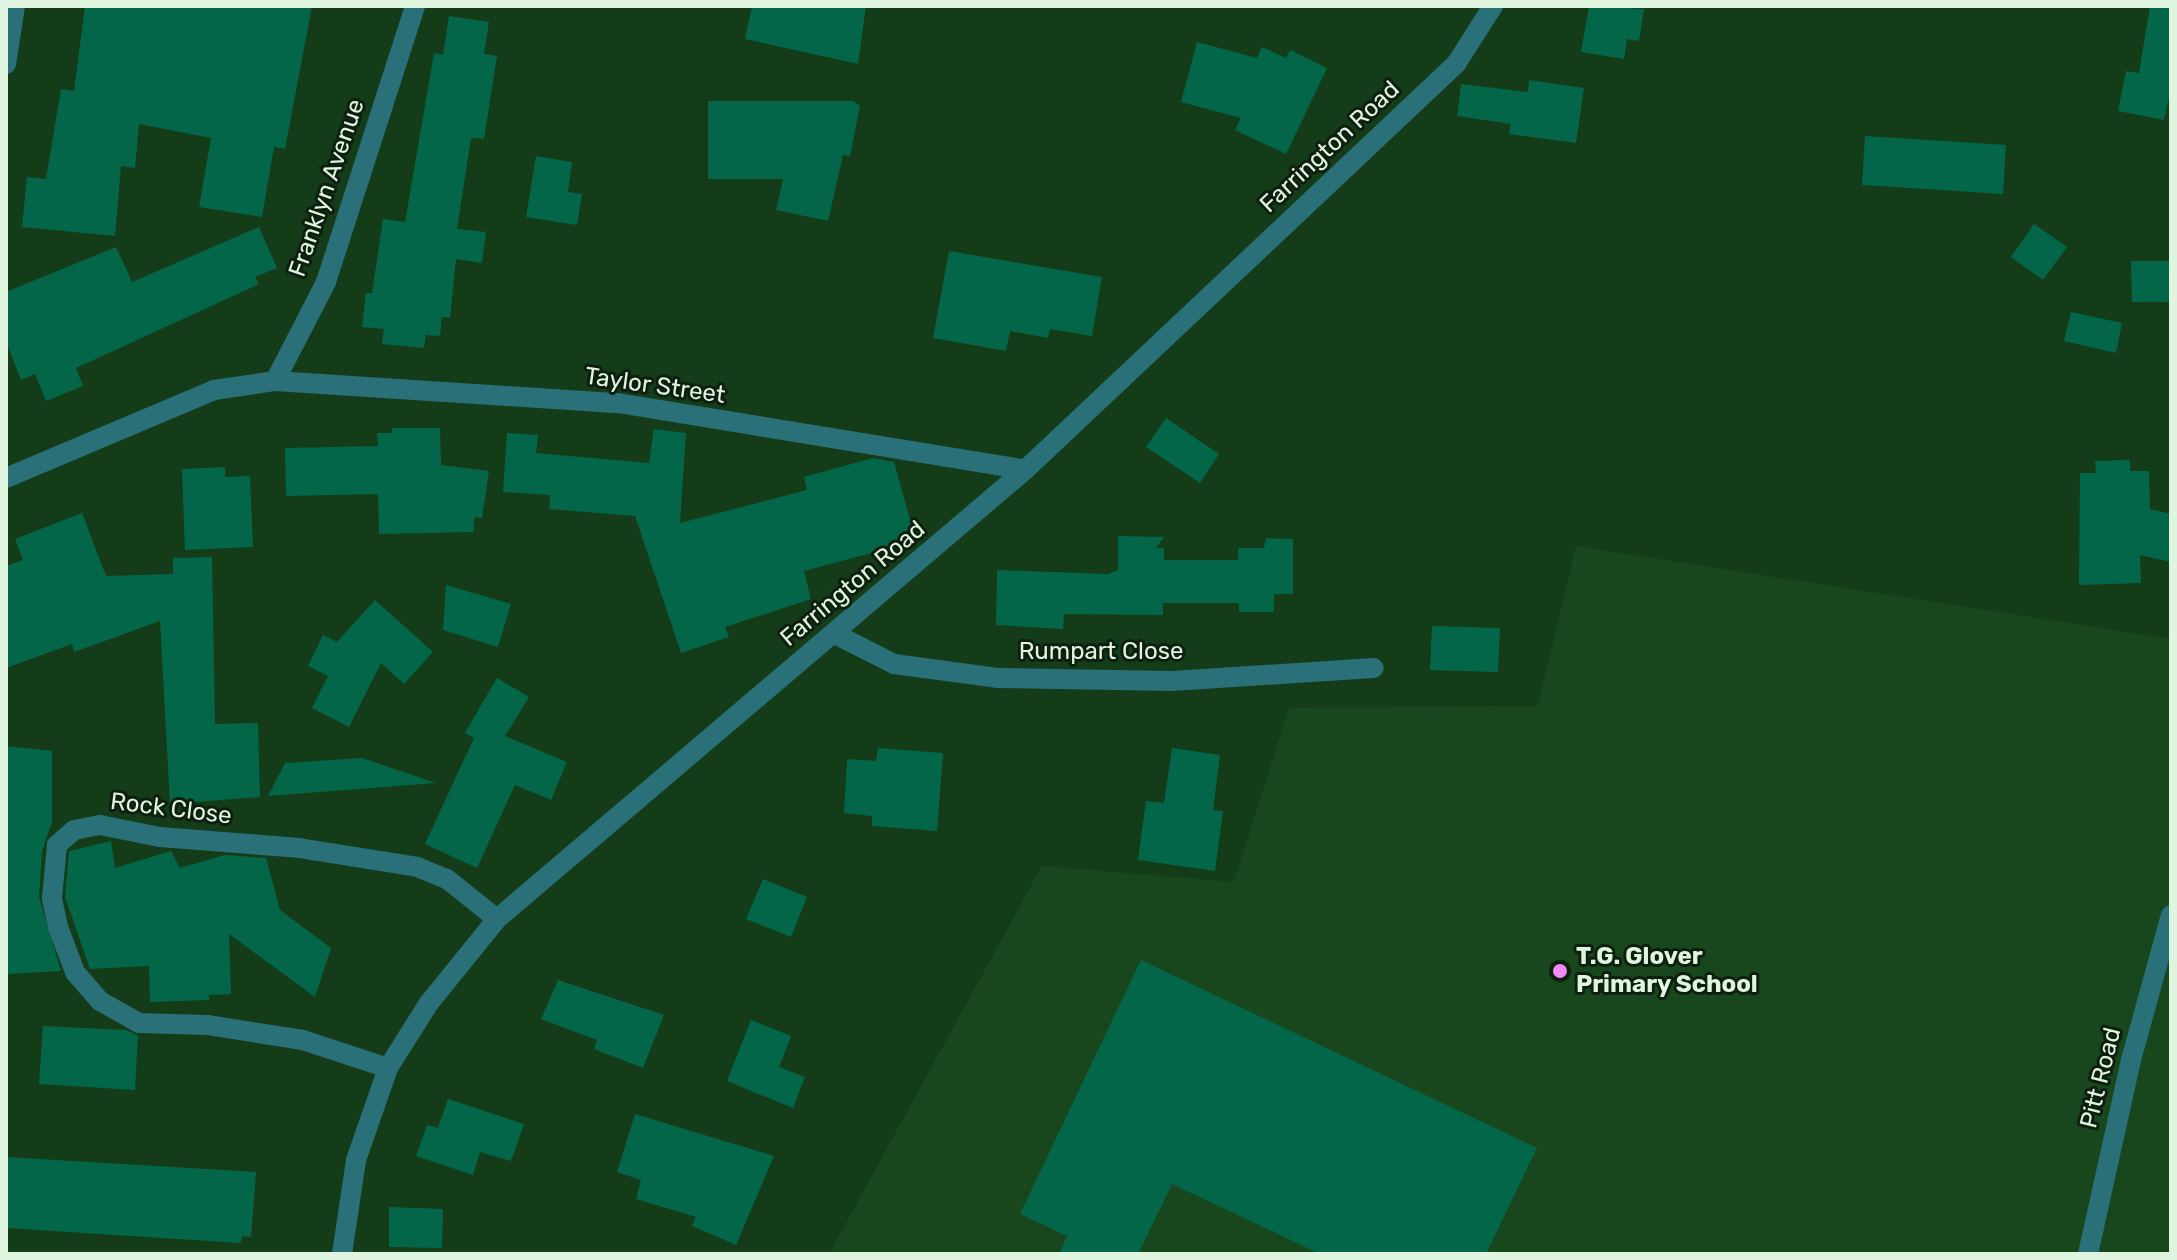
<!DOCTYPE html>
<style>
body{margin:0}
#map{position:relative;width:2177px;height:1260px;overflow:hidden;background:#153c19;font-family:Rubik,sans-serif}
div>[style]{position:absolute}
.built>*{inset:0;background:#19471d}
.building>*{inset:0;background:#036649}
.street>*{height:20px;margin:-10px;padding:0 10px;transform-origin:10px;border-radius:10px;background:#297078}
.dots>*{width:22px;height:22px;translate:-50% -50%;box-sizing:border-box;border:4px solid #0e1f0f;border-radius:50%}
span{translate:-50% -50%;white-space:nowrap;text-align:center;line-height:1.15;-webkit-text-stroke:6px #0e1f0f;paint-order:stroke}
.street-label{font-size:24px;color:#dff5df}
.poi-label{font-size:24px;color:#dff5df;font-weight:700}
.left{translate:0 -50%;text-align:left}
.frame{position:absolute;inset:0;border:8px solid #dff5df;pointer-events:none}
</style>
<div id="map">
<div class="built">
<i style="clip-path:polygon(1576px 546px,2171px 639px,2171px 1254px,829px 1254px,1042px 866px,1234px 882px,1289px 708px,1538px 706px)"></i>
</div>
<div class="building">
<i style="clip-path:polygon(85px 6px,312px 6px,285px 149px,274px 147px,262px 217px,199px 207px,211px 138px,139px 124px,135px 168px,121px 166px,115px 236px,22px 227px,27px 177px,46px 179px,61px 89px,74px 91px)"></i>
<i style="clip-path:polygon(752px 6px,866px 6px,858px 64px,745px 39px)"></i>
<i style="clip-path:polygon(1589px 6px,1644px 9px,1639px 41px,1627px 39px,1624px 59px,1581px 52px)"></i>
<i style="clip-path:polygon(2150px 6px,2171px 6px,2171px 89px,2164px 120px,2118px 111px,2126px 71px,2139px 73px)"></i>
<i style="clip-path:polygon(449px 16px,489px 22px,484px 54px,497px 56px,484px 139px,471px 138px,457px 229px,486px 232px,482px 263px,456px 259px,450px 318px,442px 317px,440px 336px,426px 335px,424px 348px,382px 344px,384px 329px,362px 327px,366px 293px,372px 293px,383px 219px,405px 222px,434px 53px,443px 55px)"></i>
<i style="clip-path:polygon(1197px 42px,1257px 58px,1262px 47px,1286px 58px,1290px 50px,1327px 68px,1286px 154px,1235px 130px,1241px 118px,1181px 102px)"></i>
<i style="clip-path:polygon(1529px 80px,1584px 88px,1576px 143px,1509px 134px,1511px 124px,1457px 116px,1461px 84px,1528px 92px)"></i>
<i style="clip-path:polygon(708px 101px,853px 101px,860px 106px,850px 156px,843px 155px,828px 221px,776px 210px,783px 179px,708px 179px)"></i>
<i style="clip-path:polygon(1865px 136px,2006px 145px,2003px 194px,1862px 185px)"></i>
<i style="clip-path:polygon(536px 156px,572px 162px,568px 192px,582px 194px,577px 225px,526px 217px)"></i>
<i style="clip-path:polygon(2034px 224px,2067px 247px,2043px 280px,2011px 257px)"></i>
<i style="clip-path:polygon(259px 227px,277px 268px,255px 277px,259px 284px,76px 368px,83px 386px,46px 401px,35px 374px,21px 380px,6px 342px,6px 292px,116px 247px,132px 282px)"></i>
<i style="clip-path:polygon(949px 251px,1102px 277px,1092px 336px,1050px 329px,1048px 338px,1010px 331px,1006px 351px,933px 338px)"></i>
<i style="clip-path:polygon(2131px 261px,2171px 261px,2171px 302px,2132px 302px)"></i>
<i style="clip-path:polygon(2071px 312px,2122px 323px,2116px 353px,2064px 341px)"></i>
<i style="clip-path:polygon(1166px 418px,1219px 454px,1200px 483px,1146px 447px)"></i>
<i style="clip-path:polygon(392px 428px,440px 428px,441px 465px,489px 471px,482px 518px,474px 517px,474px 532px,379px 534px,378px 494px,286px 496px,285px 448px,378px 446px,377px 433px,392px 433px)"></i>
<i style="clip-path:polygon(654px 429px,686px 433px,680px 523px,807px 490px,804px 477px,873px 458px,894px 462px,916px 541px,804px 571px,811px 599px,725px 627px,729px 637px,681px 653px,635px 516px,549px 509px,550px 495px,503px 492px,507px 433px,538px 435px,536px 453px,649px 463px)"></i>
<i style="clip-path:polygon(2130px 460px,2130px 471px,2149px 471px,2150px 509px,2171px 514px,2171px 562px,2140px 555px,2141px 583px,2079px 585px,2080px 473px,2096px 473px,2095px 461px)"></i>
<i style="clip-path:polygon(225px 467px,225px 477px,250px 476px,253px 547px,185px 550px,182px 469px)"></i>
<i style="clip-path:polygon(82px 513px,106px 576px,173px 574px,173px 558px,212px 557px,215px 724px,258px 723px,260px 797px,170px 804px,160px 621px,74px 652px,72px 644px,6px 668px,6px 566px,23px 560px,15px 539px)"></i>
<i style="clip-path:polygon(1118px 536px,1164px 537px,1156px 548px,1164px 548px,1164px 560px,1238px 560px,1238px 548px,1264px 548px,1266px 538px,1293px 539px,1293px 594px,1274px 594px,1274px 612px,1239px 612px,1239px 603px,1163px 603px,1163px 615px,1064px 614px,1063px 629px,996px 625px,997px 570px,1108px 574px,1118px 570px)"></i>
<i style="clip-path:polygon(446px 585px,511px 604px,498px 647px,443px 630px)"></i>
<i style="clip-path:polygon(375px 600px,433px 652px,404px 684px,381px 663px,349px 727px,312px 708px,328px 676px,308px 666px,323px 635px,337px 642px)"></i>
<i style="clip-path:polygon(1432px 626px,1500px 628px,1498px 672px,1430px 670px)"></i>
<i style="clip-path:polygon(497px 678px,529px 697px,505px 736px,567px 762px,551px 800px,515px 785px,477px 868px,425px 844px,474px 738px,465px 733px)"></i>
<i style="clip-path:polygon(6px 746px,52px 751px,52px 822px,42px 851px,39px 897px,61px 971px,6px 974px)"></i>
<i style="clip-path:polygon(878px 748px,943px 753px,937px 831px,872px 826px,872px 816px,844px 813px,847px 759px,876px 761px)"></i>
<i style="clip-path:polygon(1172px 748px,1220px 755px,1213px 810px,1223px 811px,1215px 871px,1138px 860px,1146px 801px,1164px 803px)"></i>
<i style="clip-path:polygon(362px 758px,436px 783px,268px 796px,285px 763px)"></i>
<i style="clip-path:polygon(111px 841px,115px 868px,171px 851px,180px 868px,225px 855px,266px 858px,280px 910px,331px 948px,315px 997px,229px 934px,231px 994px,209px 995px,209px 1000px,150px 1002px,149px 966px,90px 969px,65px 897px,69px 851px)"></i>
<i style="clip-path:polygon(763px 879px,807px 897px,791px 937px,746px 919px)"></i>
<i style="clip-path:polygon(1141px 960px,1537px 1148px,1486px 1254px,1320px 1254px,1172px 1184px,1138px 1254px,1059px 1254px,1067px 1236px,1020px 1214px)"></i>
<i style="clip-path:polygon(558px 980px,664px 1015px,643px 1068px,594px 1049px,597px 1040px,541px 1019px)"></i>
<i style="clip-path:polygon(751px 1020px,791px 1036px,779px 1067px,805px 1077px,793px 1108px,727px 1081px)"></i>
<i style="clip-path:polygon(43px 1026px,126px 1030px,138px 1036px,135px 1090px,39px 1084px)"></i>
<i style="clip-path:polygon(448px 1099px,524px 1124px,511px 1161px,480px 1152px,473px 1175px,416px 1156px,427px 1125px,438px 1128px)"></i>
<i style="clip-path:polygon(635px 1114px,774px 1156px,736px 1245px,692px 1226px,696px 1217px,636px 1199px,641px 1180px,617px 1172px)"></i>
<i style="clip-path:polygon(6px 1157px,256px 1172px,251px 1237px,242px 1236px,241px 1243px,6px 1228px)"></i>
<i style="clip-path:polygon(389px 1207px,443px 1209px,442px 1248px,389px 1247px)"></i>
</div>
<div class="street">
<i style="left:6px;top:64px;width:59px;rotate:-81.2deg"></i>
<i style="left:275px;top:381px;width:344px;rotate:3.7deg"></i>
<i style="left:618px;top:403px;width:412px;rotate:9.3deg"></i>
<i style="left:6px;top:478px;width:226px;rotate:-22.9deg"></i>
<i style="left:214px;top:390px;width:62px;rotate:-8.4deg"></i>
<i style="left:275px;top:381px;width:111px;rotate:-62.7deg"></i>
<i style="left:326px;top:282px;width:290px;rotate:-72.1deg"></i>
<i style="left:835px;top:634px;width:66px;rotate:27deg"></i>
<i style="left:894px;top:664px;width:104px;rotate:7.7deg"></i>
<i style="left:997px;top:678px;width:175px;rotate:1deg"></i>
<i style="left:1172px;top:681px;width:202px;rotate:-3.7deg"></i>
<i style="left:388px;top:1068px;width:89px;rotate:-161.8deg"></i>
<i style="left:303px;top:1040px;width:97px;rotate:-171.1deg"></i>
<i style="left:207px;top:1025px;width:68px;rotate:-178.3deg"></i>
<i style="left:139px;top:1023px;width:45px;rotate:-150.6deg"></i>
<i style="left:100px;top:1001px;width:38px;rotate:-131deg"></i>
<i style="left:75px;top:972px;width:48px;rotate:-110.7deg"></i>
<i style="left:58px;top:927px;width:30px;rotate:-102deg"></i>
<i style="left:52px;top:898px;width:53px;rotate:-84.6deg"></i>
<i style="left:57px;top:845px;width:23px;rotate:-41deg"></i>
<i style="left:74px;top:830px;width:26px;rotate:-11deg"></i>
<i style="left:100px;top:825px;width:61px;rotate:11.3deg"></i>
<i style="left:160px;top:837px;width:139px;rotate:4.5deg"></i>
<i style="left:299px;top:848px;width:120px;rotate:9.1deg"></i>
<i style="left:417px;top:867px;width:32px;rotate:22deg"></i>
<i style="left:447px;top:879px;width:64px;rotate:38.7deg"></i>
<i style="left:342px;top:1254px;width:95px;rotate:-81.5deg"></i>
<i style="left:356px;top:1160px;width:97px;rotate:-70.8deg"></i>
<i style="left:388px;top:1068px;width:77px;rotate:-57.8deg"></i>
<i style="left:429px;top:1003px;width:108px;rotate:-51deg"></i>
<i style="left:497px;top:919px;width:693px;rotate:-40.38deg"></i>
<i style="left:1025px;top:470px;width:592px;rotate:-43.29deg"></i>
<i style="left:1456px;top:64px;width:69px;rotate:-57.5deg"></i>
<i style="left:2088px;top:1254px;width:199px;rotate:-77.5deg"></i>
<i style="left:2131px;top:1060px;width:150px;rotate:-74.6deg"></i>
</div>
<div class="dots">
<i style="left:1560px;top:971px;background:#f08bf6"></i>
</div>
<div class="street-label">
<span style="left:1330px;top:147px;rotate:-43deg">Farrington Road</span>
<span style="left:327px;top:188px;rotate:-71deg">Franklyn Avenue</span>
<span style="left:655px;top:386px;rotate:8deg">Taylor Street</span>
<span style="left:853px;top:584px;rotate:-40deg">Farrington Road</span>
<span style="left:1101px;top:652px">Rumpart Close</span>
<span style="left:171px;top:809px;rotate:7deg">Rock Close</span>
<span style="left:2101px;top:1078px;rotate:-76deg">Pitt Road</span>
</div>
<div class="poi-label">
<span class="left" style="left:1576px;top:971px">T.G. Glover<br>Primary School</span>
</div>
<div class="frame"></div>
</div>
